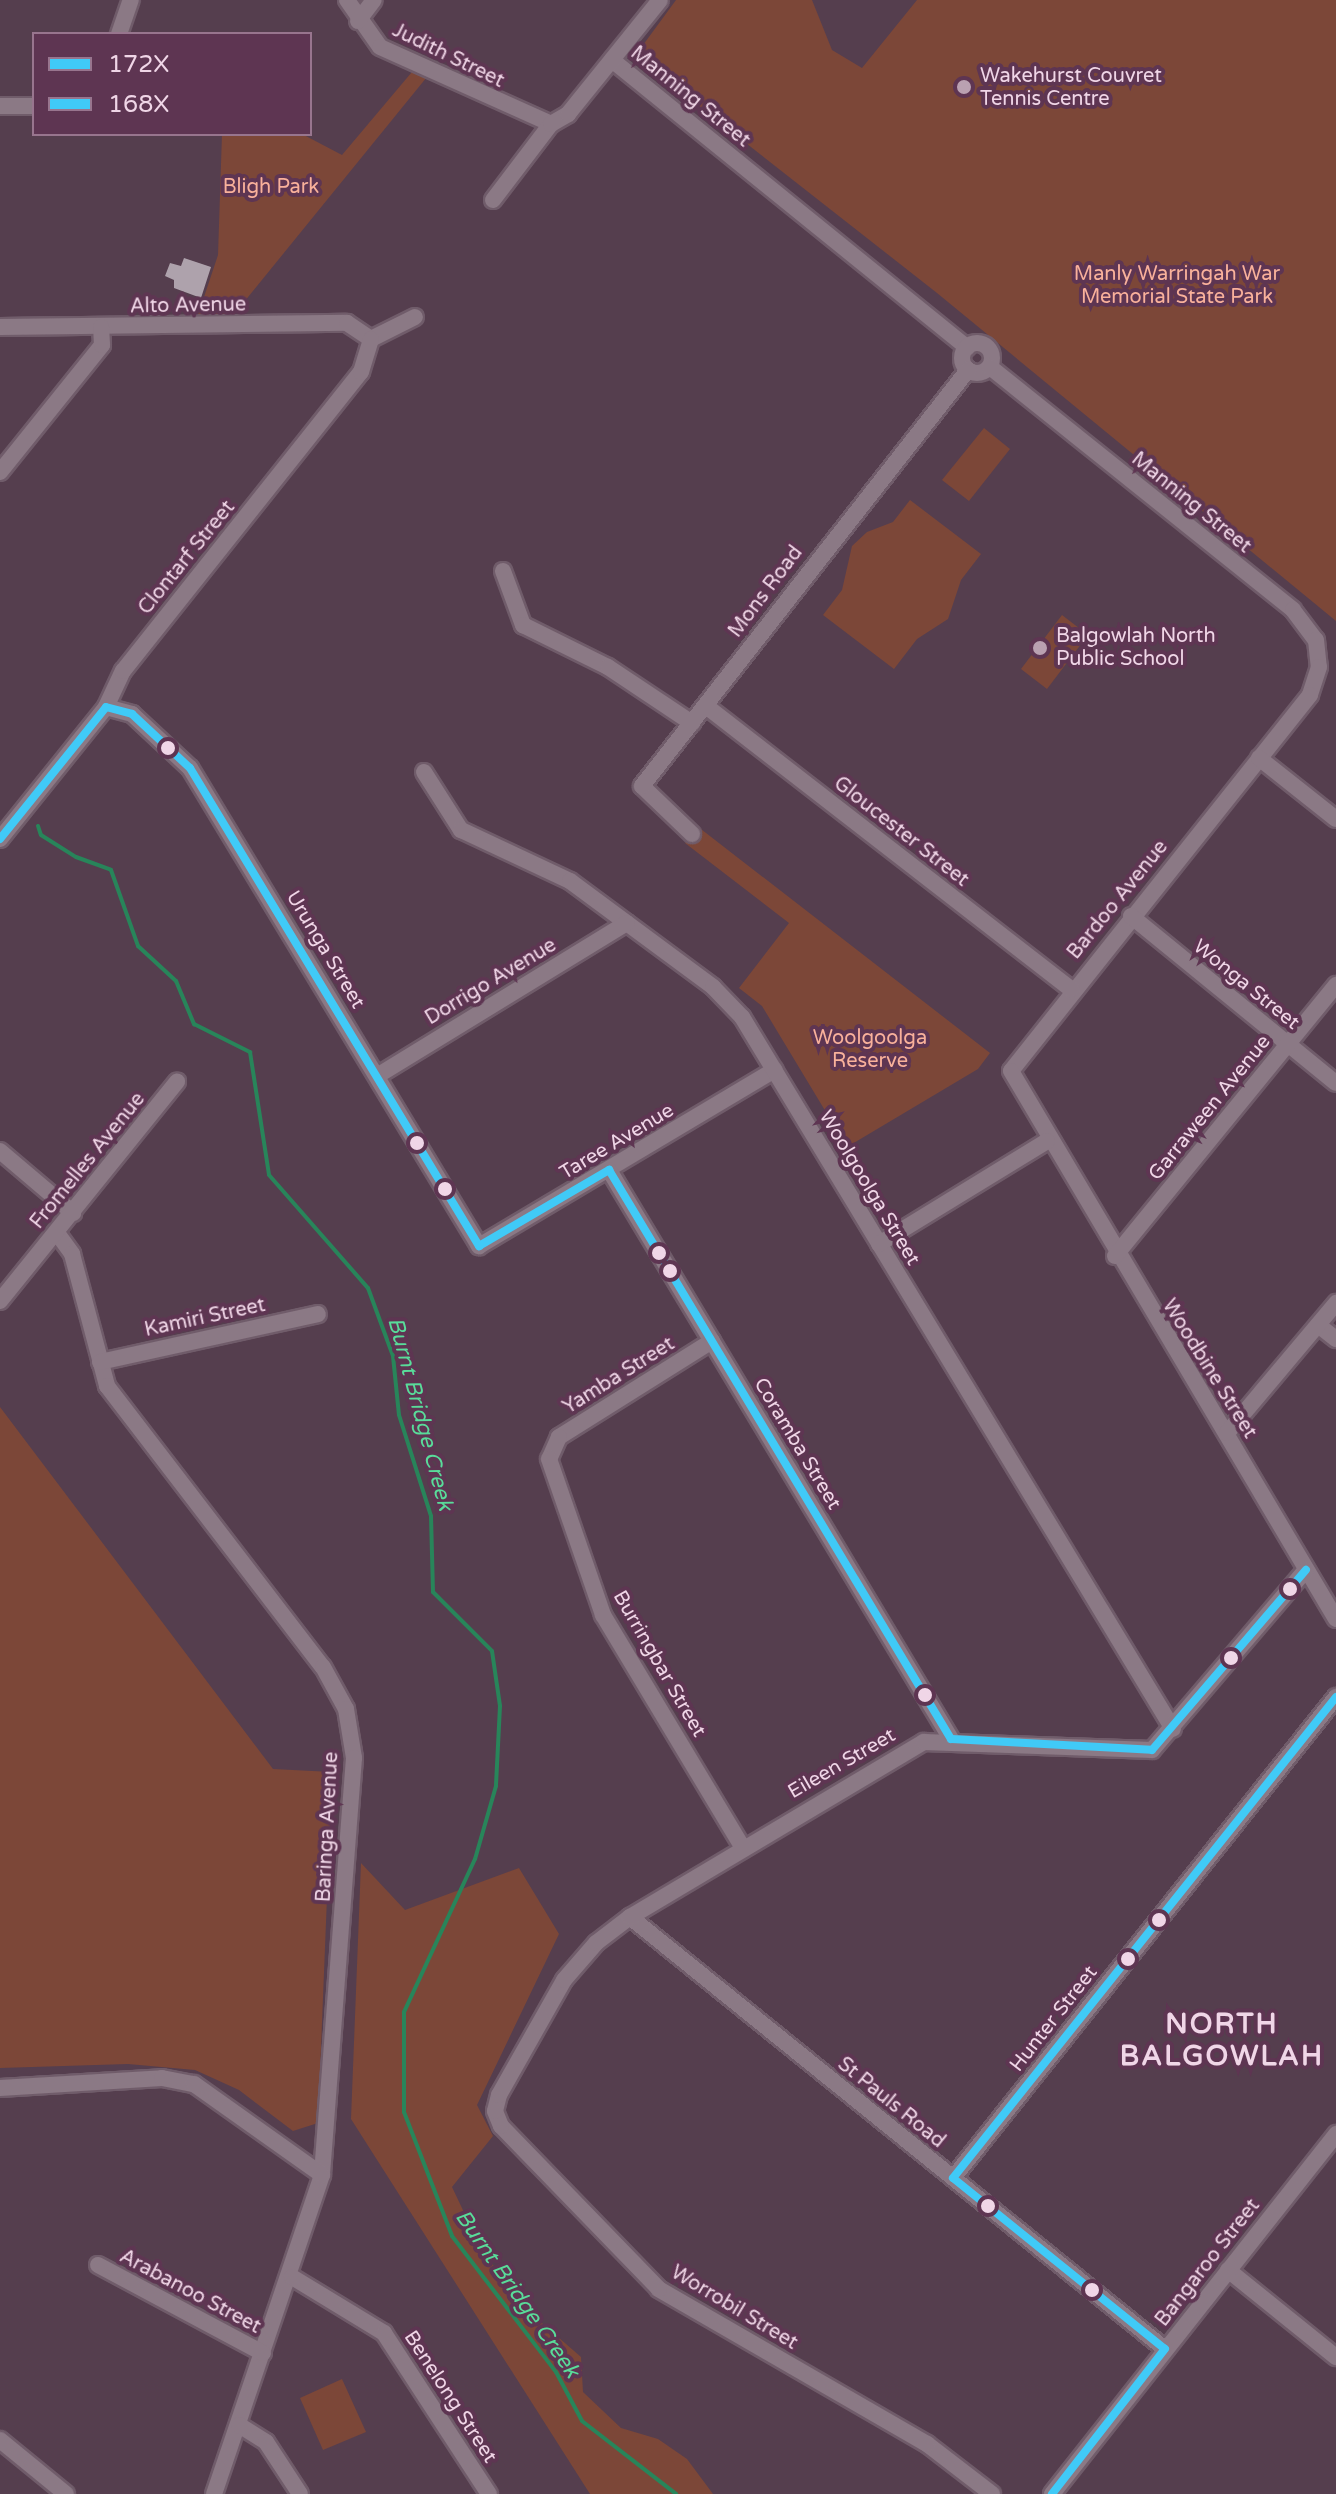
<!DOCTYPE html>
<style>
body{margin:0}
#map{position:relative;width:1336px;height:2494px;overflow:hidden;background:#553e4e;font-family:"Varela Round",sans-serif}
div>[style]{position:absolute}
.green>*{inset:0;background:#7c4738}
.stream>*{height:4px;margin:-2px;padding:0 2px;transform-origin:2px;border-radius:2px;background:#28855a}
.building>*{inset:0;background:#aea2ac}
.roads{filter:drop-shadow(2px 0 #705c6a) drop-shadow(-2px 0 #705c6a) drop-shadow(0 2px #705c6a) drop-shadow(0 -2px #705c6a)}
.minor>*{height:16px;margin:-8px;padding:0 8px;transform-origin:8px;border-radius:8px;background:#8b7985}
.minor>.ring{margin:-8px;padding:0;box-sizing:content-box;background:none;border:16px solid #8b7985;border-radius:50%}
.bus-1>*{height:8px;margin:-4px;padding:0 4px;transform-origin:4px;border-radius:4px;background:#40caf7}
.bus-2>*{height:8px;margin:-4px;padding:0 4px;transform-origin:4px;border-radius:4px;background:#40caf7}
.dots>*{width:22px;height:22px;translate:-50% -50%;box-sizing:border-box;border:4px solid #5e3552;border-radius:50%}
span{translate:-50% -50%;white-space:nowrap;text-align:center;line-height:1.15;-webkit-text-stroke:8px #5e3552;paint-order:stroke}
.street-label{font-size:20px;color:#f0d6e7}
.poi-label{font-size:20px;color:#f0d6e7}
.left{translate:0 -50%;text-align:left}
.park-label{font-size:20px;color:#f9b19b}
.water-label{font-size:22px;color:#59dc9a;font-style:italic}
.district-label{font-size:28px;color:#f0d6e7;font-weight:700;letter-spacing:2px}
.legend{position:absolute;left:32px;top:32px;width:280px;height:104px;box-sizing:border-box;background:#5e3552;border:2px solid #98758e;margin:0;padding:10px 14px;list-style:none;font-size:24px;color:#f0d6e7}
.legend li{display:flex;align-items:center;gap:16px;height:40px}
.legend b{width:40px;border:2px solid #98758e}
</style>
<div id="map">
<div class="green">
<i style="clip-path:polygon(676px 0,812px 0,832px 50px,862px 68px,917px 0,1336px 0,1336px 621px,937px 293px,635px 56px)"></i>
<i style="clip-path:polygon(417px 66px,431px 72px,231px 318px,197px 318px,218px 255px,222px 134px,302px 134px,342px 155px)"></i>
<i style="clip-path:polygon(984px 428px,1010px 449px,969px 501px,942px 480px)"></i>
<i style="clip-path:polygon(910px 500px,981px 554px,961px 580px,948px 619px,917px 639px,894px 669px,823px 615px,842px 590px,852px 546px,867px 532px,893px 522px)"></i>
<i style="clip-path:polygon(1062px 615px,1088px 635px,1047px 689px,1021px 669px)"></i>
<i style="clip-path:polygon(697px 826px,990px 1053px,978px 1069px,847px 1147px,762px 1006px,739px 988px,789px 923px,685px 843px)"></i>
<i style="clip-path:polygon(0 1407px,273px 1769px,332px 1772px,318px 2123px,293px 2131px,239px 2090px,195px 2070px,128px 2064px,0 2068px)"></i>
<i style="clip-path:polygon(361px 1863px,405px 1910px,519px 1868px,559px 1934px,477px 2105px,493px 2136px,452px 2187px,480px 2246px,520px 2304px,581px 2357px,583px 2392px,621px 2428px,658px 2439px,687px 2459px,713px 2494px,590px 2494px,351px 2119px)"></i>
<i style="clip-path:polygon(342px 2379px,366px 2432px,323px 2450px,300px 2398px)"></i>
</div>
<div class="stream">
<i style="left:38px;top:826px;width:9px;rotate:72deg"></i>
<i style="left:41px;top:835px;width:41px;rotate:32.2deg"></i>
<i style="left:76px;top:857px;width:37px;rotate:20deg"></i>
<i style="left:111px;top:870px;width:81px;rotate:70.4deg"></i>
<i style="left:138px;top:946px;width:52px;rotate:42.6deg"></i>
<i style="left:176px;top:981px;width:47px;rotate:67.3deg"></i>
<i style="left:194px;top:1024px;width:63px;rotate:26.6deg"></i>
<i style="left:250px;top:1052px;width:124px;rotate:81.2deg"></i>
<i style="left:269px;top:1175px;width:150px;rotate:48.8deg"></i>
<i style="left:368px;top:1288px;width:72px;rotate:69.8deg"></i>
<i style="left:393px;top:1356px;width:59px;rotate:84.2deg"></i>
<i style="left:399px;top:1415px;width:106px;rotate:72.4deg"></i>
<i style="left:431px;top:1516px;width:76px;rotate:88.5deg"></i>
<i style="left:433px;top:1592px;width:83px;rotate:45deg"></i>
<i style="left:492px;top:1651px;width:56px;rotate:81.7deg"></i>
<i style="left:500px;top:1706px;width:80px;rotate:92.9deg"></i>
<i style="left:496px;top:1786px;width:76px;rotate:106deg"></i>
<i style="left:475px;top:1859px;width:169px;rotate:114.9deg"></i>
<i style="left:404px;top:2012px;width:100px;rotate:90deg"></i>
<i style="left:404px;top:2112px;width:133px;rotate:68.8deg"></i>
<i style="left:452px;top:2236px;width:171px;rotate:52.6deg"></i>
<i style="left:556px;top:2372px;width:55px;rotate:62deg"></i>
<i style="left:582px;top:2421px;width:119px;rotate:37.8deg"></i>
</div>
<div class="building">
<i style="clip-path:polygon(184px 258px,211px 267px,201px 298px,174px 288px,174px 280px,165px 276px,170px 263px,181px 266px)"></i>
</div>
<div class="roads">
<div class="minor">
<i style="left:347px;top:0;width:57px;rotate:54.9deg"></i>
<i style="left:380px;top:47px;width:188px;rotate:24.2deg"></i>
<i style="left:358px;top:21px;width:26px;rotate:-53deg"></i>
<i style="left:119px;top:34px;width:36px;rotate:-71deg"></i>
<i style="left:612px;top:60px;width:457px;rotate:39deg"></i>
<i style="left:0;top:106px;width:34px"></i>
<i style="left:493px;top:200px;width:96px;rotate:-52.7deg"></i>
<i style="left:551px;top:124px;width:20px;rotate:-30deg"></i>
<i style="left:568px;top:114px;width:146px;rotate:-51.1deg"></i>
<i style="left:0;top:327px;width:347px;rotate:-0.7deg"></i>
<i style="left:347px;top:323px;width:29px;rotate:34deg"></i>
<i style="left:371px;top:339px;width:49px;rotate:-26.6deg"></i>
<i class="ring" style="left:962px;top:343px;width:14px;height:14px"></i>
<i style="left:990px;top:367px;width:388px;rotate:38.7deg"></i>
<i style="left:1293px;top:610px;width:38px;rotate:53deg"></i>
<i style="left:1316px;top:640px;width:27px;rotate:84deg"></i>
<i style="left:1319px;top:667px;width:29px;rotate:108deg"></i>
<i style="left:1310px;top:695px;width:480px;rotate:128.5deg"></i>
<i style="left:1011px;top:1071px;width:637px;rotate:59.33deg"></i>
<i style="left:0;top:472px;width:163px;rotate:-51.2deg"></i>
<i style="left:102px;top:345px;width:18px;rotate:-93deg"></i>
<i style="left:503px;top:571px;width:58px;rotate:69.7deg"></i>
<i style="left:523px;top:625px;width:95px;rotate:26.3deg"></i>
<i style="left:608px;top:667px;width:101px;rotate:33.7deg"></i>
<i style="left:706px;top:706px;width:462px;rotate:37.8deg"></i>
<i style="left:106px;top:707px;width:27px;rotate:15deg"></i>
<i style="left:132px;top:714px;width:79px;rotate:43deg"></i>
<i style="left:190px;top:768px;width:559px;rotate:58.84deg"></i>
<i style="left:479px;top:1246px;width:344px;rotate:-30.8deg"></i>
<i style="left:1259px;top:758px;width:98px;rotate:38.4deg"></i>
<i style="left:424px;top:772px;width:69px;rotate:57.5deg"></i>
<i style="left:461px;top:830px;width:120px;rotate:25.1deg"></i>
<i style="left:570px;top:881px;width:178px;rotate:36.5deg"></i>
<i style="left:713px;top:987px;width:42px;rotate:46deg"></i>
<i style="left:742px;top:1017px;width:832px;rotate:58.81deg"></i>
<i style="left:692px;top:834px;width:69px;rotate:-136.2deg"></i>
<i style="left:642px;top:786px;width:529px;rotate:-51.92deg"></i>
<i style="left:0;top:839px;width:169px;rotate:-51.2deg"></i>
<i style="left:106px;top:707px;width:40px;rotate:-65deg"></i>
<i style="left:123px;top:671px;width:382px;rotate:-51.5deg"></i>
<i style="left:361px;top:372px;width:34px;rotate:-73deg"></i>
<i style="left:1131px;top:916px;width:264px;rotate:39.2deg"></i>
<i style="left:377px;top:1076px;width:293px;rotate:-31.5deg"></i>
<i style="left:0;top:1151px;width:96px;rotate:40.3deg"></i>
<i style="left:609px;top:1170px;width:664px;rotate:58.99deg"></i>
<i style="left:57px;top:1233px;width:26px;rotate:54deg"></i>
<i style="left:72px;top:1254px;width:137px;rotate:75.1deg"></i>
<i style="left:107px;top:1386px;width:354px;rotate:52.5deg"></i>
<i style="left:323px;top:1667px;width:48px;rotate:61.3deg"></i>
<i style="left:346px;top:1709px;width:50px;rotate:80.7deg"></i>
<i style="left:354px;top:1758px;width:418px;rotate:94.4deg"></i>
<i style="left:322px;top:2175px;width:337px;rotate:108.7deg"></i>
<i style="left:879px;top:1244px;width:197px;rotate:-31.5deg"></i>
<i style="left:1115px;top:1256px;width:350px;rotate:-50.8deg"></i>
<i style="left:0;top:1301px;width:282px;rotate:-51.1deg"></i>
<i style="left:1318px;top:1325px;width:23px;rotate:38deg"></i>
<i style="left:712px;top:1341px;width:181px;rotate:147.9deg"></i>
<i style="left:559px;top:1437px;width:24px;rotate:114deg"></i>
<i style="left:549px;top:1459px;width:165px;rotate:70.9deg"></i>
<i style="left:603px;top:1615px;width:268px;rotate:59deg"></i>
<i style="left:100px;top:1362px;width:223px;rotate:-12.4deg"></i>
<i style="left:1227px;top:1433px;width:170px;rotate:-50deg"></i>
<i style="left:630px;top:1917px;width:688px;rotate:38.92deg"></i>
<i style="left:0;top:2088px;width:162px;rotate:-3.5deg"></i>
<i style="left:162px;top:2078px;width:33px;rotate:11deg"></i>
<i style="left:194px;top:2084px;width:157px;rotate:35.4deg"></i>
<i style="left:953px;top:2178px;width:615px;rotate:-51.47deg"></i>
<i style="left:98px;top:2265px;width:187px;rotate:28.1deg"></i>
<i style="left:1228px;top:2270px;width:139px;rotate:38.9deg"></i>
<i style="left:292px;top:2277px;width:108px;rotate:31.3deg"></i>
<i style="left:384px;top:2333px;width:192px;rotate:56.9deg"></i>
<i style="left:239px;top:2425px;width:32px;rotate:32deg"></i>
<i style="left:266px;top:2442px;width:62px;rotate:56.8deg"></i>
<i style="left:0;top:2440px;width:85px;rotate:39.3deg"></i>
<i style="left:992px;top:2494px;width:82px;rotate:-142.4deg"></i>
<i style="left:927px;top:2444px;width:310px;rotate:-150deg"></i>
<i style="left:659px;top:2289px;width:227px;rotate:-134.1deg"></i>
<i style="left:501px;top:2126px;width:16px;rotate:-112deg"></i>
<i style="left:495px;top:2111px;width:16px;rotate:-76deg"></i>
<i style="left:499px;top:2095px;width:132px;rotate:-60.5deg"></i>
<i style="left:564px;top:1980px;width:49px;rotate:-49.1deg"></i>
<i style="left:596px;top:1943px;width:43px;rotate:-37.4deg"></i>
<i style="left:630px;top:1917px;width:342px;rotate:-30.8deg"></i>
<i style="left:924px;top:1742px;width:228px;rotate:2deg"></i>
<i style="left:1152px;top:1750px;width:237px;rotate:-49.5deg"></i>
<i style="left:1052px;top:2494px;width:459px;rotate:-51.7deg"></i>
</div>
</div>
<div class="bus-1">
<i style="left:106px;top:707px;width:27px;rotate:15deg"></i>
<i style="left:132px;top:714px;width:79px;rotate:43deg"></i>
<i style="left:190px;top:768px;width:559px;rotate:58.84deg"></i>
<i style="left:0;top:839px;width:169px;rotate:-51.2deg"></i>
<i style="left:609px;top:1170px;width:664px;rotate:58.99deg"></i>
<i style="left:479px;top:1246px;width:151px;rotate:-30.3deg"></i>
<i style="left:951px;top:1739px;width:201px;rotate:3.1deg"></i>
<i style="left:1152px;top:1750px;width:237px;rotate:-49.5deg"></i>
</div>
<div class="bus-2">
<i style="left:953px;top:2178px;width:615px;rotate:-51.47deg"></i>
<i style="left:953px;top:2178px;width:272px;rotate:38.9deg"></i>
<i style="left:1052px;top:2494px;width:184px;rotate:-52.1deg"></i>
</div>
<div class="dots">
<i style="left:964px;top:87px;background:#baa1b1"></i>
<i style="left:1040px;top:648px;background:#baa1b1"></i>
<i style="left:168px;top:748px;background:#f0d6e7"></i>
<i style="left:417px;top:1143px;background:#f0d6e7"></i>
<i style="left:445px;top:1189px;background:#f0d6e7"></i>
<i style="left:659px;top:1253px;background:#f0d6e7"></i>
<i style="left:670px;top:1271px;background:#f0d6e7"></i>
<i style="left:1290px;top:1589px;background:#f0d6e7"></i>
<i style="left:1231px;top:1658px;background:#f0d6e7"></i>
<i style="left:925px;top:1695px;background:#f0d6e7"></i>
<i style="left:1159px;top:1920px;background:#f0d6e7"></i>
<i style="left:1128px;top:1959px;background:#f0d6e7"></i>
<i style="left:988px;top:2206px;background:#f0d6e7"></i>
<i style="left:1092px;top:2290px;background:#f0d6e7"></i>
</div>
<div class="street-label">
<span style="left:448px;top:56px;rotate:26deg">Judith Street</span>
<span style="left:690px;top:97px;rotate:39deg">Manning Street</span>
<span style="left:188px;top:306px;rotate:-1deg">Alto Avenue</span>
<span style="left:1191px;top:503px;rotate:39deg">Manning Street</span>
<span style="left:187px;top:558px;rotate:-51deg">Clontarf Street</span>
<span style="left:766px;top:592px;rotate:-53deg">Mons Road</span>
<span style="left:901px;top:832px;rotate:38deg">Gloucester Street</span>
<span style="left:1118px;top:900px;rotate:-51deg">Bardoo Avenue</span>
<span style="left:325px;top:950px;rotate:59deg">Urunga Street</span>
<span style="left:491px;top:982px;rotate:-31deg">Dorrigo Avenue</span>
<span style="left:1246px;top:985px;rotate:39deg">Wonga Street</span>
<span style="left:1210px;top:1108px;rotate:-51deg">Garraween Avenue</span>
<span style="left:617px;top:1142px;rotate:-31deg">Taree Avenue</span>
<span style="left:88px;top:1161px;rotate:-51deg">Fromelles Avenue</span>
<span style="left:869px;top:1188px;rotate:59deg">Woolgoolga Street</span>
<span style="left:205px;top:1318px;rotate:-12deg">Kamiri Street</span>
<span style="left:1209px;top:1369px;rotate:58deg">Woodbine Street</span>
<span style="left:619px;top:1376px;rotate:-32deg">Yamba Street</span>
<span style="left:797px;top:1444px;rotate:59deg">Coramba Street</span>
<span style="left:659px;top:1664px;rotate:60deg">Burringbar Street</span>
<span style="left:842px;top:1764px;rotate:-30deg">Eileen Street</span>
<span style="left:328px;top:1827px;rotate:-87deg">Baringa Avenue</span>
<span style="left:1054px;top:2019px;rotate:-52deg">Hunter Street</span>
<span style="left:891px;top:2103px;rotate:39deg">St Pauls Road</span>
<span style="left:1208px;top:2263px;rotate:-52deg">Bangaroo Street</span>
<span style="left:190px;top:2292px;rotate:28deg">Arabanoo Street</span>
<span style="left:734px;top:2308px;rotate:31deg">Worrobil Street</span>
<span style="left:450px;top:2397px;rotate:57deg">Benelong Street</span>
</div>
<div class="poi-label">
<span class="left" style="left:980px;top:88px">Wakehurst Couvret<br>Tennis Centre</span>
<span class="left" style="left:1056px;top:648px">Balgowlah North<br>Public School</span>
</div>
<div class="park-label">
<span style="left:271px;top:187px">Bligh Park</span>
<span style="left:1177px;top:286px">Manly Warringah War<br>Memorial State Park</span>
<span style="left:870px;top:1050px">Woolgoolga<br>Reserve</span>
</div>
<div class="water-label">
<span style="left:420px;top:1414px;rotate:75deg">Burnt Bridge Creek</span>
<span style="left:517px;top:2294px;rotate:55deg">Burnt Bridge Creek</span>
</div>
<div class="district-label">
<span style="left:1222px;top:2040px">NORTH<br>BALGOWLAH</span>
</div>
<ul class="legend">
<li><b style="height:10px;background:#40caf7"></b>172X</li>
<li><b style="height:10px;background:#40caf7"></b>168X</li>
</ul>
</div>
